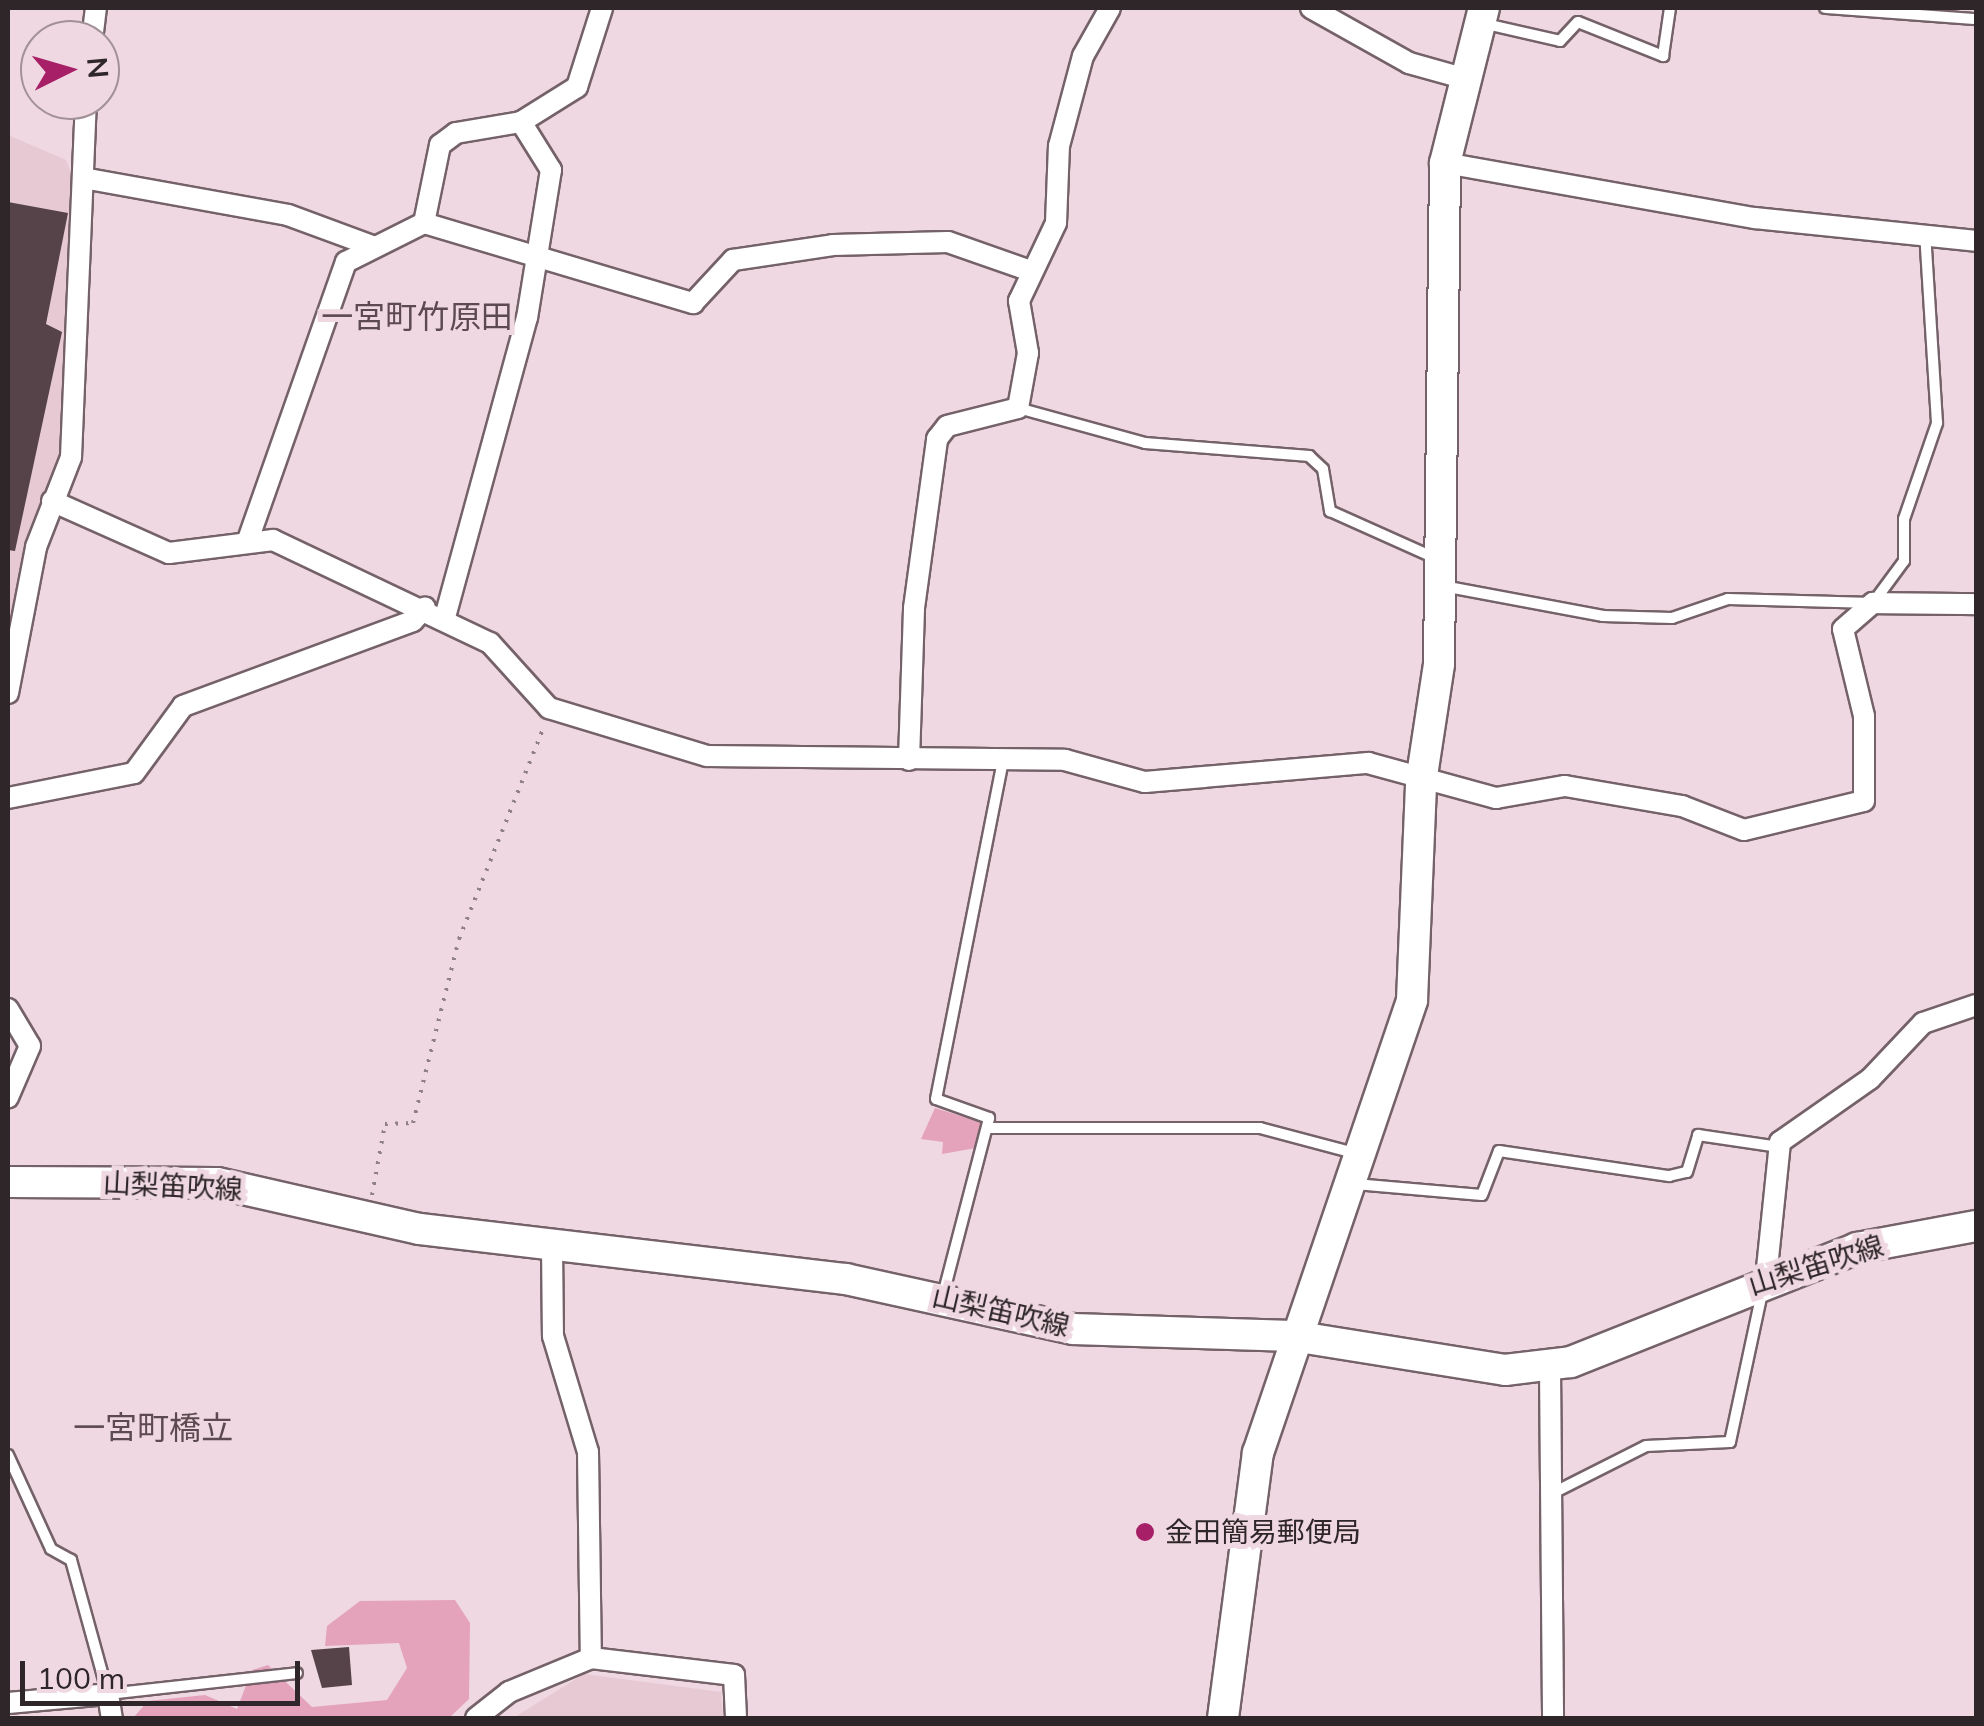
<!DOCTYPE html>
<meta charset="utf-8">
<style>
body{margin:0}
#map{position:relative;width:1984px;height:1726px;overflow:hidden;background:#efd8e1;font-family:Mulish,"Noto Sans JP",sans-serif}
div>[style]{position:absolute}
.built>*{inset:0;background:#e7c9d4}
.green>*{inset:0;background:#e4a2bb}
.building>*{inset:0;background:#554349}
.path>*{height:4px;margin-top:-2px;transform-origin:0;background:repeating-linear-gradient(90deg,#8f8086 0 2.5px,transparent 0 10.5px)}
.roads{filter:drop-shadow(2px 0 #756269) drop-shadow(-2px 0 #756269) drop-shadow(0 2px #756269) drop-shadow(0 -2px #756269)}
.lane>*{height:10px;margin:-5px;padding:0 5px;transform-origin:5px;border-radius:5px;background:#fff}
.street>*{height:20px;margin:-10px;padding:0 10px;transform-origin:10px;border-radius:10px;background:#fff}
.secondary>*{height:30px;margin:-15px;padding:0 15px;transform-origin:15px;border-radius:15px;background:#fff}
.dots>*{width:28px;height:28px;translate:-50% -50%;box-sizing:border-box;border:5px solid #efd8e1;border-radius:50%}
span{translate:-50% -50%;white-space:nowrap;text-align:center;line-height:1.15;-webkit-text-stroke:10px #efd8e1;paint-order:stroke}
.street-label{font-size:28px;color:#2e2629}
.poi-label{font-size:28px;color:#2e2629}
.left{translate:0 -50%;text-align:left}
.quarter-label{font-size:32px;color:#5d4a51}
.frame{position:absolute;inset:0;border:10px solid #2e2629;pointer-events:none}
.north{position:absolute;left:20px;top:20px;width:100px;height:100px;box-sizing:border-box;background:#efd8e1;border:2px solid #a29197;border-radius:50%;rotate:85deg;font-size:28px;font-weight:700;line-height:40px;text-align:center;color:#2e2629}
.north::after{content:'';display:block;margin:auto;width:35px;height:45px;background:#a71f67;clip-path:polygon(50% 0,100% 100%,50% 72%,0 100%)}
.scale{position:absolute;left:20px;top:1661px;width:280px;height:45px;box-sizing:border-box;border:5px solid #2e2629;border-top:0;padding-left:12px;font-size:30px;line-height:35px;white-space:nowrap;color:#2e2629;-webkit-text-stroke:8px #efd8e1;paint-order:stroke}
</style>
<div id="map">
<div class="built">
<i style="clip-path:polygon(8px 135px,66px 160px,83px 204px,66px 458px,8px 661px)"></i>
<i style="clip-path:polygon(584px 1674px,721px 1692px,723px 1718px,513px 1718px)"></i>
</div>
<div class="green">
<i style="clip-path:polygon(935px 1108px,983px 1123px,976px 1148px,942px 1154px,943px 1142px,921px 1139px)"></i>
<i style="clip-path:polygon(455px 1600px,470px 1623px,469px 1699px,449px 1718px,133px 1718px,148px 1701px,205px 1695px,237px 1709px,252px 1670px,268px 1665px,312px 1707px,387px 1700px,407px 1668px,399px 1643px,325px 1646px,327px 1626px,360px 1601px)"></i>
</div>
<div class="building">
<i style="clip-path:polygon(8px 202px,68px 213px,46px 324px,62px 332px,15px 551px,8px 550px)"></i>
<i style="clip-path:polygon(349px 1647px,352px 1685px,322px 1688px,311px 1650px)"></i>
</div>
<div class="path">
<i style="left:372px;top:1195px;width:72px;rotate:-79.6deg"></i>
<i style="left:385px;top:1124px;width:28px;rotate:-2deg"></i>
<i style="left:413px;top:1123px;width:190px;rotate:-76deg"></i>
<i style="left:459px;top:939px;width:228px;rotate:-68.2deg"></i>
</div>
<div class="roads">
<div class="lane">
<i style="left:1825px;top:8px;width:151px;rotate:4.2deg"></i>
<i style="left:1486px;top:24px;width:76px;rotate:12.9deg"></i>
<i style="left:1560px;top:41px;width:26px;rotate:-47deg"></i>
<i style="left:1578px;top:22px;width:92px;rotate:21.8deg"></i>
<i style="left:1663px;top:56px;width:49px;rotate:-81.7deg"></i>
<i style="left:1018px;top:408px;width:132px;rotate:15.4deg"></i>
<i style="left:1145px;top:443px;width:165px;rotate:4.5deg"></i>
<i style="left:1309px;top:456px;width:19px;rotate:43deg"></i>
<i style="left:1323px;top:469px;width:43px;rotate:80.5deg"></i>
<i style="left:1330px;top:511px;width:115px;rotate:24.1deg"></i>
<i style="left:1443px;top:586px;width:163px;rotate:10.6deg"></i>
<i style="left:1603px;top:616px;width:69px;rotate:1.7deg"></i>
<i style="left:1672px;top:618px;width:59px;rotate:-18.7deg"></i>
<i style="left:1728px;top:599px;width:145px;rotate:1.6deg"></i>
<i style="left:1873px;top:603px;width:52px;rotate:-53.6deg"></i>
<i style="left:1904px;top:561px;width:42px;rotate:-90deg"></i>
<i style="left:1904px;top:519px;width:102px;rotate:-71deg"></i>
<i style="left:1937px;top:423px;width:190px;rotate:-93.6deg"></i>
<i style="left:988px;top:1128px;width:272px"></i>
<i style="left:1260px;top:1128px;width:97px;rotate:14.9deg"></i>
<i style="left:1355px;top:1184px;width:127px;rotate:5deg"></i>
<i style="left:1482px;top:1195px;width:47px;rotate:-68.9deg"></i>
<i style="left:1499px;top:1151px;width:172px;rotate:8.4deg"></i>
<i style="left:1669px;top:1176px;width:18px;rotate:-13deg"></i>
<i style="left:1687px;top:1172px;width:39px;rotate:-73deg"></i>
<i style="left:1698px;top:1135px;width:82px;rotate:8.4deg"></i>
<i style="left:943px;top:1295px;width:183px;rotate:-75.4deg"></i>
<i style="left:989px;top:1118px;width:56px;rotate:-160.3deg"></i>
<i style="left:936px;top:1099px;width:349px;rotate:-78.8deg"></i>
<i style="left:8px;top:1455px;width:103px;rotate:65.4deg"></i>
<i style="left:51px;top:1549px;width:23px;rotate:29deg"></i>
<i style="left:71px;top:1560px;width:139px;rotate:74.6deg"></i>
<i style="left:108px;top:1694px;width:190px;rotate:-6.3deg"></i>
<i style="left:1551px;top:1494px;width:106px;rotate:-26.8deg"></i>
<i style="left:1646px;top:1446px;width:84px;rotate:-2.7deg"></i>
<i style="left:1730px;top:1442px;width:152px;rotate:-77.9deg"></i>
</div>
<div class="street">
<i style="left:1311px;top:8px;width:112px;rotate:29.3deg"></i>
<i style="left:1409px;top:63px;width:59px;rotate:15.7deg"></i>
<i style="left:92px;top:40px;width:32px;rotate:-83deg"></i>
<i style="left:1445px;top:163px;width:315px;rotate:10.1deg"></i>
<i style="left:1755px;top:218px;width:222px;rotate:5.9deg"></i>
<i style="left:83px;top:178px;width:208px;rotate:10.2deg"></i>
<i style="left:288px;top:215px;width:90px;rotate:20.3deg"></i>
<i style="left:424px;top:223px;width:80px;rotate:-78.4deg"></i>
<i style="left:440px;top:145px;width:20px;rotate:-37deg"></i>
<i style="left:456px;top:133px;width:66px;rotate:-9.6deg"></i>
<i style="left:521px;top:122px;width:66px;rotate:-32deg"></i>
<i style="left:577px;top:87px;width:83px;rotate:-72.4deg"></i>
<i style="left:52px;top:501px;width:128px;rotate:24deg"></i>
<i style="left:169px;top:553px;width:105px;rotate:-7.1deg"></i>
<i style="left:273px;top:540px;width:240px;rotate:25.4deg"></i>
<i style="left:490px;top:643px;width:88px;rotate:47.8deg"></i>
<i style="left:549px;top:708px;width:165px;rotate:16.9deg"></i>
<i style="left:707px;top:756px;width:358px;rotate:0.6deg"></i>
<i style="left:1065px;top:760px;width:83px;rotate:15.4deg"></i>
<i style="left:1145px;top:782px;width:224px;rotate:-4.9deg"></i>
<i style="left:1368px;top:763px;width:133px;rotate:15.3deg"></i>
<i style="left:1496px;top:798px;width:70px;rotate:-9.9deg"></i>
<i style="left:1565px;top:786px;width:119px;rotate:9.7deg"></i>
<i style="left:1682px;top:806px;width:66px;rotate:21.2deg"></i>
<i style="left:1744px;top:830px;width:123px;rotate:-13.6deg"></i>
<i style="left:1864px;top:801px;width:85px;rotate:-90deg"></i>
<i style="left:1864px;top:716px;width:89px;rotate:-103.6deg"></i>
<i style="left:1843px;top:629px;width:40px;rotate:-41deg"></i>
<i style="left:1873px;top:603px;width:103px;rotate:0.6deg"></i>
<i style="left:248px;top:540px;width:295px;rotate:-70.6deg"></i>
<i style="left:346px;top:262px;width:87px;rotate:-26.6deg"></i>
<i style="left:424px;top:223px;width:281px;rotate:16.6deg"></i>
<i style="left:693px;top:303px;width:59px;rotate:-47.1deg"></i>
<i style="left:733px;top:260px;width:101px;rotate:-8.5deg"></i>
<i style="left:833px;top:245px;width:115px;rotate:-1.5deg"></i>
<i style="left:948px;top:242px;width:88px;rotate:19.3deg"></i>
<i style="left:445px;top:617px;width:310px;rotate:-74.7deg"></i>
<i style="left:527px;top:318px;width:150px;rotate:-80.8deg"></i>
<i style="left:551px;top:170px;width:57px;rotate:-122deg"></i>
<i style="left:8px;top:693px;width:149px;rotate:-79.1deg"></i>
<i style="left:36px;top:547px;width:97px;rotate:-68.7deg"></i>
<i style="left:71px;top:457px;width:357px;rotate:-87.6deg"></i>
<i style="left:909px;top:760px;width:152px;rotate:-88.1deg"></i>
<i style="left:914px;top:608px;width:171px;rotate:-82.2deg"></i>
<i style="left:937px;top:439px;width:16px;rotate:-52deg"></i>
<i style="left:947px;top:426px;width:73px;rotate:-14.2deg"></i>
<i style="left:1018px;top:408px;width:56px;rotate:-79.7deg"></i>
<i style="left:1028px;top:353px;width:53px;rotate:-99.8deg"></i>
<i style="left:1019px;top:301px;width:86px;rotate:-64.6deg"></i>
<i style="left:1056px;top:223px;width:77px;rotate:-87.8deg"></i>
<i style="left:1059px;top:146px;width:93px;rotate:-75.1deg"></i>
<i style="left:1083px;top:56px;width:55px;rotate:-60.6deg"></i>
<i style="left:8px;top:798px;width:128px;rotate:-11.2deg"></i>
<i style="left:134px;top:773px;width:83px;rotate:-53.8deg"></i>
<i style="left:183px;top:706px;width:245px;rotate:-20.3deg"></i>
<i style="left:413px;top:621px;width:18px;rotate:-49deg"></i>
<i style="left:8px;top:1009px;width:43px;rotate:59.3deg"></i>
<i style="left:30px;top:1046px;width:56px;rotate:113.3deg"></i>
<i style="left:552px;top:1245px;width:91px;rotate:89.4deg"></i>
<i style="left:553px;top:1336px;width:121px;rotate:73.2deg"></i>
<i style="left:588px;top:1452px;width:206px;rotate:89.2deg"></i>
<i style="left:1766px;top:1278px;width:137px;rotate:-84.1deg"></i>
<i style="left:1780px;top:1142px;width:110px;rotate:-35deg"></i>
<i style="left:1870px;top:1079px;width:77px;rotate:-46.6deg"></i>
<i style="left:1923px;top:1023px;width:56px;rotate:-18.8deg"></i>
<i style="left:1550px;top:1368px;width:350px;rotate:89.5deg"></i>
<i style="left:8px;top:1703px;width:100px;rotate:-5.1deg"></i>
<i style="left:108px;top:1694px;width:24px;rotate:81deg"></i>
<i style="left:476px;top:1718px;width:42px;rotate:-38.2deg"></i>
<i style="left:509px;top:1692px;width:89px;rotate:-22.5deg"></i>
<i style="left:591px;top:1658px;width:144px;rotate:6.8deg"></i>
<i style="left:734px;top:1675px;width:43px;rotate:87.3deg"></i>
</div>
<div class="secondary">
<i style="left:8px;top:1182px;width:209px;rotate:0.3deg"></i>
<i style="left:217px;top:1183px;width:208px;rotate:12.8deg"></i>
<i style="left:420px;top:1229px;width:429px;rotate:6.7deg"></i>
<i style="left:846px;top:1279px;width:232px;rotate:12.4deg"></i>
<i style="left:1073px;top:1329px;width:220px;rotate:1.8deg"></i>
<i style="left:1293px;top:1336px;width:215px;rotate:9.1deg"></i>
<i style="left:1505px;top:1370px;width:66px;rotate:-6.9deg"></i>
<i style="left:1571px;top:1362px;width:308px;rotate:-21.7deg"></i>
<i style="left:1857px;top:1248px;width:121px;rotate:-10.5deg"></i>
<i style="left:1223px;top:1718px;width:267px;rotate:-82.5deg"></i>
<i style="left:1258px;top:1453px;width:478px;rotate:-71.2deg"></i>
<i style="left:1412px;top:1000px;width:218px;rotate:-87.6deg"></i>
<i style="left:1421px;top:782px;width:119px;rotate:-81.3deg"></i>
<i style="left:1439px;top:664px;width:501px;rotate:-89.31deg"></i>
<i style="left:1445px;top:163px;width:160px;rotate:-75.9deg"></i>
</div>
</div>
<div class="dots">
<i style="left:1145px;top:1532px;background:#a71f67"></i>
</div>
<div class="street-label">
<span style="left:173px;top:1186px;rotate:3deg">山梨笛吹線</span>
<span style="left:1816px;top:1265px;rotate:-17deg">山梨笛吹線</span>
<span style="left:1001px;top:1311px;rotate:13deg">山梨笛吹線</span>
</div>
<div class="poi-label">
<span class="left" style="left:1165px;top:1532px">金田簡易郵便局</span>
</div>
<div class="quarter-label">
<span style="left:417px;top:316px">一宮町竹原田</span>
<span style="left:153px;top:1427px">一宮町橋立</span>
</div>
<div class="frame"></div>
<div class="north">N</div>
<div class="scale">100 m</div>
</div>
